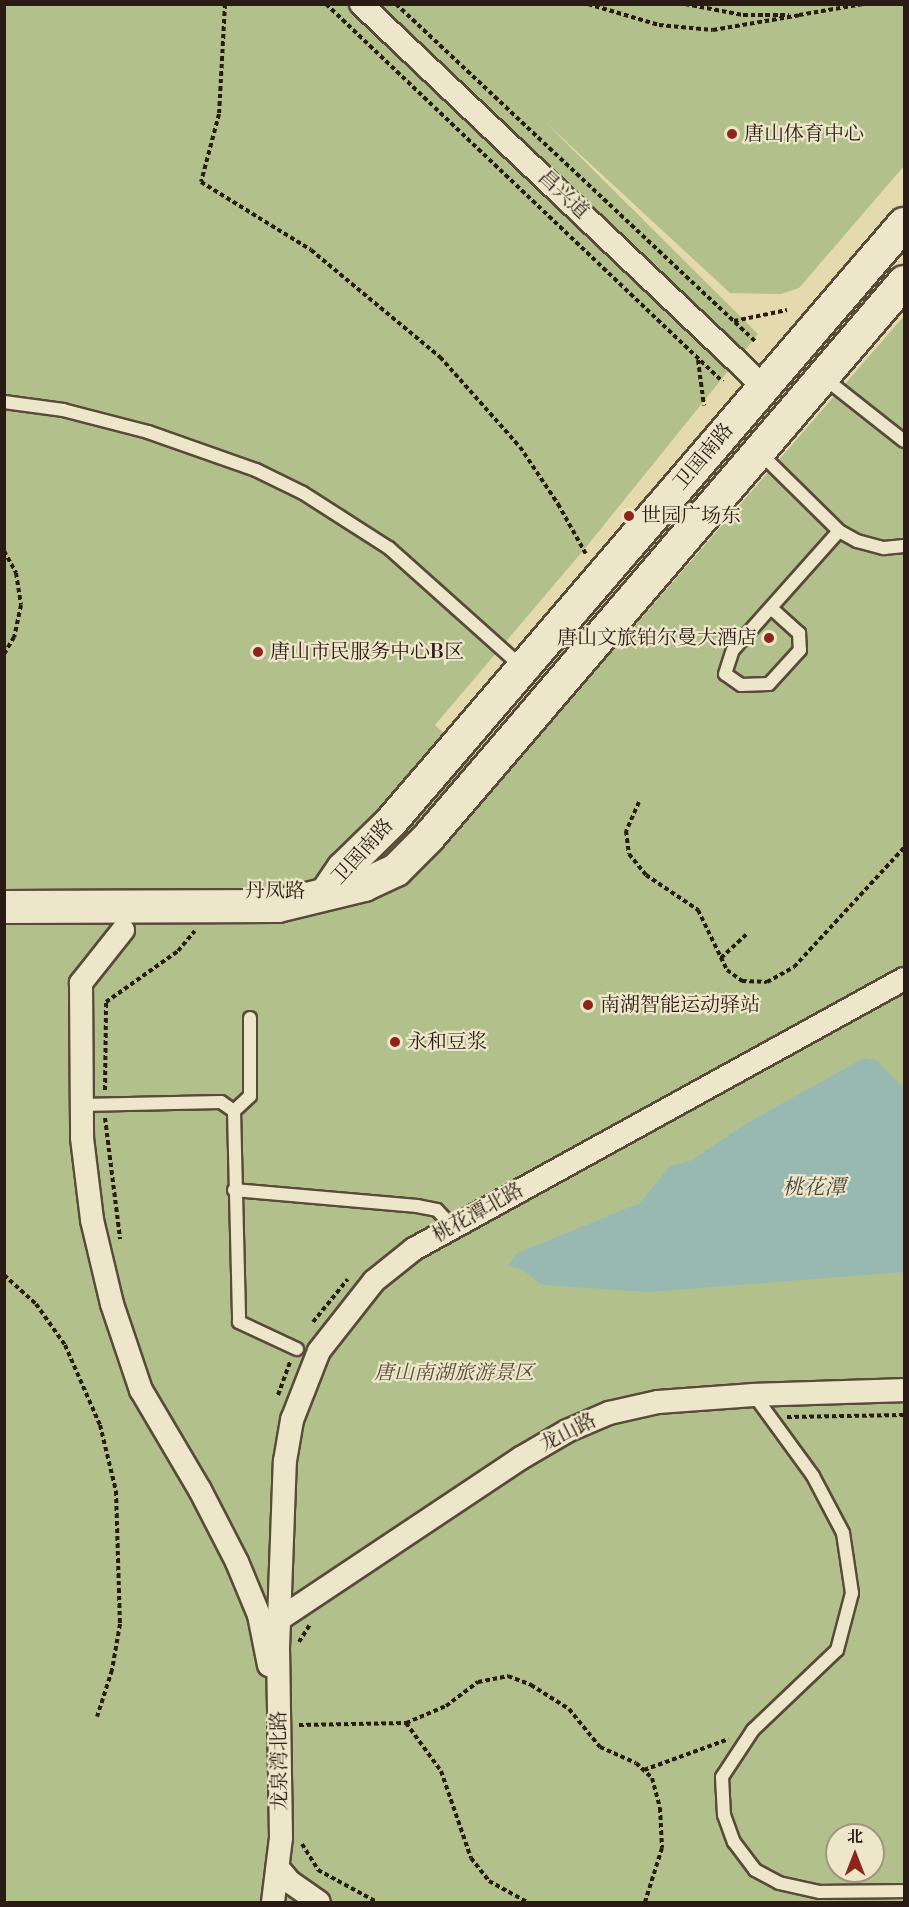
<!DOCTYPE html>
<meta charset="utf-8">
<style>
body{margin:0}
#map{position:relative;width:909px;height:1907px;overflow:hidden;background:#e5d9ae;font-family:"Libre Bodoni","Noto Serif SC",serif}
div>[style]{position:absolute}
.green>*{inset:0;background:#b2c08c}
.water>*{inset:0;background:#98b9b2}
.path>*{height:4px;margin-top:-2px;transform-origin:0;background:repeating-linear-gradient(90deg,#2a1b14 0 4.5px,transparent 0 7.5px)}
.roads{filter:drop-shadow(2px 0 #594a3a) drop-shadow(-2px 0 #594a3a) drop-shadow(0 2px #594a3a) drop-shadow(0 -2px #594a3a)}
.lane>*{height:12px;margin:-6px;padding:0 6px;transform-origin:6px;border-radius:6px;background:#eee6ca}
.street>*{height:22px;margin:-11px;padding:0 11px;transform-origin:11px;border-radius:11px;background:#eee6ca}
.secondary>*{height:32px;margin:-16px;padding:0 16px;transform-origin:16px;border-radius:16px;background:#eee6ca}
.dots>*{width:16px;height:16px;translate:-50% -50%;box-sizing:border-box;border:3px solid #eee6ca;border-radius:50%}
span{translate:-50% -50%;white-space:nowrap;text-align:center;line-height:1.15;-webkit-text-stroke:4.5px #eee6ca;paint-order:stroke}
.poi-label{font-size:20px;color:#2a1b14}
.left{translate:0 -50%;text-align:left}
.right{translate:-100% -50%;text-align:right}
.street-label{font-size:20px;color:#2a1b14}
.park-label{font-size:20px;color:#534d38;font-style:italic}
.water-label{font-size:21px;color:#4b4a43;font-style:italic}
.frame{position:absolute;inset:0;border:6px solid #2a1b14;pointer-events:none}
.north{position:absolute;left:825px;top:1823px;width:60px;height:60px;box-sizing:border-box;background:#eee6ca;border:2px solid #a09581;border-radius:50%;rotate:0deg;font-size:16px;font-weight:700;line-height:24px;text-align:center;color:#2a1b14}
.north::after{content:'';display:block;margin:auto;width:21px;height:27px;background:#8f2418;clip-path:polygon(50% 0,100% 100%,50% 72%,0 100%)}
</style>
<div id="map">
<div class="green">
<i style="clip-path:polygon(evenodd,5px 5px,904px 5px,904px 166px,799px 288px,781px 294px,730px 293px,544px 121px,758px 334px,587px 546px,435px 725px,498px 783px,904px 316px,904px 1902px,5px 1902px,5px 5px,837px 1835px,873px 1835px,873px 1871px,837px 1871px,837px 1835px)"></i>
</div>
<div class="water">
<i style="clip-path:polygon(864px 1058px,876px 1060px,904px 1088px,904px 1272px,649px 1292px,542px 1285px,523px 1270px,508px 1265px,517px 1253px,640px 1203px,670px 1166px,690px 1161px,747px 1123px)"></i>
</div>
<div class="path">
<i style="left:225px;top:4px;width:110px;rotate:93.1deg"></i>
<i style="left:219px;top:114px;width:70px;rotate:104.8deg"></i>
<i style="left:201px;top:182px;width:129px;rotate:31.7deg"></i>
<i style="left:311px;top:250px;width:168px;rotate:39.7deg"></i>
<i style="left:440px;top:357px;width:120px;rotate:48.4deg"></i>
<i style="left:520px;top:447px;width:69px;rotate:56.3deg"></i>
<i style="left:558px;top:504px;width:57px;rotate:60.8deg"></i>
<i style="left:326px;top:4px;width:548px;rotate:43.6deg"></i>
<i style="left:396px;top:4px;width:494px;rotate:43.2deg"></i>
<i style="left:588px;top:4px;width:74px;rotate:16.5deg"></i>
<i style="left:659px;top:25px;width:54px;rotate:5.3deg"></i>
<i style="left:713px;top:30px;width:89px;rotate:-9.7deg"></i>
<i style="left:685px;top:4px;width:59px;rotate:10.7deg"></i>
<i style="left:743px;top:15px;width:46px"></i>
<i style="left:799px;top:15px;width:65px;rotate:-9.8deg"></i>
<i style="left:734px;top:321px;width:54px;rotate:-11.7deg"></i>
<i style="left:698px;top:360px;width:46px;rotate:82.6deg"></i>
<i style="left:4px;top:551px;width:25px;rotate:61deg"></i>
<i style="left:16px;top:573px;width:32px;rotate:81deg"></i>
<i style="left:21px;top:605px;width:33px;rotate:102deg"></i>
<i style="left:14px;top:637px;width:20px;rotate:120deg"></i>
<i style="left:639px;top:802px;width:32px;rotate:114deg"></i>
<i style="left:626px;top:831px;width:23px;rotate:83deg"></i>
<i style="left:629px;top:854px;width:27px;rotate:51deg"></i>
<i style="left:646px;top:875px;width:63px;rotate:33.9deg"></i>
<i style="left:698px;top:910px;width:67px;rotate:64.2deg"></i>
<i style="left:727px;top:970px;width:19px;rotate:36deg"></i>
<i style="left:742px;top:981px;width:25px;rotate:2deg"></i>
<i style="left:767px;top:982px;width:31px;rotate:-29deg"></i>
<i style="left:794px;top:967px;width:162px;rotate:-47.3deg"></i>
<i style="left:721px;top:958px;width:35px;rotate:-43deg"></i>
<i style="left:105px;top:1090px;width:88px;rotate:-89.3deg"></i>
<i style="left:106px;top:1002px;width:88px;rotate:-35.3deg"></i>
<i style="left:178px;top:951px;width:26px;rotate:-50deg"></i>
<i style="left:105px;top:1118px;width:122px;rotate:82.9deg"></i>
<i style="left:4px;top:1275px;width:43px;rotate:42.2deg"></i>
<i style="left:36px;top:1304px;width:50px;rotate:54.7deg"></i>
<i style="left:65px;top:1345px;width:87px;rotate:66.4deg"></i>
<i style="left:100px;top:1425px;width:68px;rotate:76.4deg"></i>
<i style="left:116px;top:1491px;width:133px;rotate:88.3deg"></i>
<i style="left:120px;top:1624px;width:47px;rotate:99.9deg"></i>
<i style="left:112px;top:1670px;width:49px;rotate:107.7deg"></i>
<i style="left:313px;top:1322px;width:55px;rotate:-50.9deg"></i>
<i style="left:278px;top:1395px;width:35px;rotate:-70deg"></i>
<i style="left:787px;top:1417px;width:117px;rotate:-1deg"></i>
<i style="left:299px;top:1642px;width:22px;rotate:-58deg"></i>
<i style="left:406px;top:1723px;width:59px;rotate:53.9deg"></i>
<i style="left:441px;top:1771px;width:92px;rotate:71deg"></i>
<i style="left:471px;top:1858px;width:29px;rotate:52deg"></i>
<i style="left:489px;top:1881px;width:43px;rotate:28.9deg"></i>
<i style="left:299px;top:1725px;width:107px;rotate:-1.1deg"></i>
<i style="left:406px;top:1723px;width:43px;rotate:-23deg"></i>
<i style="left:446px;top:1706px;width:40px;rotate:-37deg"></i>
<i style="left:478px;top:1682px;width:31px;rotate:-11deg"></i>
<i style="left:508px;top:1676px;width:25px;rotate:21deg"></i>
<i style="left:531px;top:1685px;width:45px;rotate:32.3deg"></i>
<i style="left:569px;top:1709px;width:49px;rotate:50.8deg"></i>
<i style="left:600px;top:1747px;width:39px;rotate:24deg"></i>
<i style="left:636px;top:1763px;width:22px;rotate:43deg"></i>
<i style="left:652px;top:1778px;width:31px;rotate:75deg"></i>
<i style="left:660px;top:1808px;width:40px;rotate:87.1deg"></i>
<i style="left:662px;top:1848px;width:57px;rotate:107.5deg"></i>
<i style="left:644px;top:1770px;width:90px;rotate:-20deg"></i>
<i style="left:302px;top:1844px;width:31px;rotate:58deg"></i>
<i style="left:318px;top:1870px;width:67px;rotate:28.5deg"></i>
</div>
<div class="roads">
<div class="lane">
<i style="left:823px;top:377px;width:103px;rotate:38.3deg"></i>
<i style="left:4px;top:402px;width:60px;rotate:7.7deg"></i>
<i style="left:63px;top:410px;width:88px;rotate:14.5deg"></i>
<i style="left:148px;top:432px;width:114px;rotate:19.4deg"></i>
<i style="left:256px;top:470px;width:52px;rotate:26.1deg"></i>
<i style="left:303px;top:493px;width:102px;rotate:32.6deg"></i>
<i style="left:389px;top:548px;width:180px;rotate:41.8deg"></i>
<i style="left:759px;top:452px;width:112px;rotate:44.6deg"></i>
<i style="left:839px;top:531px;width:21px;rotate:29deg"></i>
<i style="left:857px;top:541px;width:28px;rotate:15deg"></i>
<i style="left:884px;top:548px;width:20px;rotate:-6deg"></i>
<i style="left:771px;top:608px;width:38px;rotate:42deg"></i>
<i style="left:799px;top:633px;width:17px;rotate:87deg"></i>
<i style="left:800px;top:650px;width:46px;rotate:132.4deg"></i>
<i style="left:769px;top:684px;width:28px;rotate:178deg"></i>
<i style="left:741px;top:685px;width:19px;rotate:-145deg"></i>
<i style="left:725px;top:674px;width:25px;rotate:-72deg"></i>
<i style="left:733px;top:650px;width:159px;rotate:-48.3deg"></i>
<i style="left:81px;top:1105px;width:140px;rotate:-1.2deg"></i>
<i style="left:221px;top:1102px;width:16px;rotate:35deg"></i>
<i style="left:234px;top:1111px;width:22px;rotate:-43deg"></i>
<i style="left:250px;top:1096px;width:78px;rotate:-90deg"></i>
<i style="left:234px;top:1111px;width:211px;rotate:88.6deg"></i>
<i style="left:239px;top:1322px;width:64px;rotate:25deg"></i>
<i style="left:234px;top:1190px;width:184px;rotate:5deg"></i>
<i style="left:417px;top:1206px;width:20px;rotate:11deg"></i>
<i style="left:437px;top:1210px;width:22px;rotate:47deg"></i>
<i style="left:754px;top:1395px;width:100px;rotate:53.9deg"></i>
<i style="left:813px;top:1476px;width:64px;rotate:62.2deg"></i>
<i style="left:843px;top:1533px;width:61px;rotate:81.5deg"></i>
<i style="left:852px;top:1593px;width:59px;rotate:104.7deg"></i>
<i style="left:837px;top:1650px;width:116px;rotate:136.4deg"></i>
<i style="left:753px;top:1730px;width:56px;rotate:123.4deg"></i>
<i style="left:722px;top:1777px;width:38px;rotate:87deg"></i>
<i style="left:724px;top:1815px;width:29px;rotate:70deg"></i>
<i style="left:734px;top:1842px;width:35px;rotate:53deg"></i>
<i style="left:755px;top:1870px;width:27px;rotate:28deg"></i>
<i style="left:779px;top:1883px;width:42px;rotate:12.4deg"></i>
<i style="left:820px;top:1892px;width:84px;rotate:-0.7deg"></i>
</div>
<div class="street">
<i style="left:361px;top:4px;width:556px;rotate:43.54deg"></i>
<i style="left:123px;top:930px;width:68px;rotate:128.4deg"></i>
<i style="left:81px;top:983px;width:155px;rotate:89.6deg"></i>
<i style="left:82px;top:1138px;width:83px;rotate:83deg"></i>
<i style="left:92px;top:1220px;width:86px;rotate:76.6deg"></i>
<i style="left:112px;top:1304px;width:91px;rotate:71.4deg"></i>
<i style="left:141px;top:1390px;width:116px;rotate:59.5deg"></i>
<i style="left:200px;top:1490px;width:81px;rotate:62.8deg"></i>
<i style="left:237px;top:1562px;width:57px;rotate:67.5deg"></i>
<i style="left:259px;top:1615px;width:51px;rotate:78.7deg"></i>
<i style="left:281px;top:1618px;width:288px;rotate:-33.7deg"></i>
<i style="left:521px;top:1458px;width:53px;rotate:-30.4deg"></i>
<i style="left:567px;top:1431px;width:46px;rotate:-23.2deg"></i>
<i style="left:609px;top:1413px;width:50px;rotate:-12.7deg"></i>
<i style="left:658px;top:1402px;width:96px;rotate:-4.2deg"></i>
<i style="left:754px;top:1395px;width:150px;rotate:-1.9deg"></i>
<i style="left:279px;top:1869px;width:17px;rotate:50deg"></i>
<i style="left:290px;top:1882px;width:35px;rotate:35deg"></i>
<i style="left:273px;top:1902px;width:64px;rotate:-82.9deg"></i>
<i style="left:281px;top:1838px;width:190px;rotate:-90.9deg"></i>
<i style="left:278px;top:1648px;width:187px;rotate:-87.9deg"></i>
<i style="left:285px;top:1461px;width:42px;rotate:-80.3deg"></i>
<i style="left:292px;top:1420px;width:74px;rotate:-68.6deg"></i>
<i style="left:319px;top:1351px;width:89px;rotate:-51.8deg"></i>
<i style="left:374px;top:1281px;width:51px;rotate:-38.7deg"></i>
<i style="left:414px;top:1249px;width:559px;rotate:-28.86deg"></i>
</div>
<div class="secondary">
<i style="left:328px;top:891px;width:27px;rotate:-56deg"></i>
<i style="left:343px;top:869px;width:67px;rotate:-44.4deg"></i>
<i style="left:391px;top:822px;width:788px;rotate:-49.38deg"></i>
<i style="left:4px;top:907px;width:274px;rotate:-0.2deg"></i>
<i style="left:278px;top:906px;width:89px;rotate:-13.7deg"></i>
<i style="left:364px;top:885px;width:35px;rotate:-25deg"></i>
<i style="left:396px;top:870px;width:45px;rotate:-45deg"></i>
<i style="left:428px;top:838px;width:732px;rotate:-49.43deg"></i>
</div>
</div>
<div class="dots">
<i style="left:732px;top:134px;background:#8f2418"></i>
<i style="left:629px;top:516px;background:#8f2418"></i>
<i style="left:769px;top:638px;background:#8f2418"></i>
<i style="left:258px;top:652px;background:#8f2418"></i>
<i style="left:588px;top:1005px;background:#8f2418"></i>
<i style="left:395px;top:1042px;background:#8f2418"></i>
</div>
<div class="poi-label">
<span class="left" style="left:744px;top:134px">唐山体育中心</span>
<span class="left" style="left:641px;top:516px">世园广场东</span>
<span class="right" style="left:757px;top:638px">唐山文旅铂尔曼大酒店</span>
<span class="left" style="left:270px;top:652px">唐山市民服务中心B区</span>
<span class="left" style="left:600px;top:1005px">南湖智能运动驿站</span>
<span class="left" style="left:407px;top:1042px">永和豆浆</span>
</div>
<div class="street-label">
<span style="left:563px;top:195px;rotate:43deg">昌兴道</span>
<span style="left:704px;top:457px;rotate:-50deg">卫国南路</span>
<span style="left:363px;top:852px;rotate:-48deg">卫国南路</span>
<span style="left:275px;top:891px">丹凤路</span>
<span style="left:478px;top:1213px;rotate:-29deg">桃花潭北路</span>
<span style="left:568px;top:1433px;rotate:-27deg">龙山路</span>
<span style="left:280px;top:1761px;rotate:-91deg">龙泉湾北路</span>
</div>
<div class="park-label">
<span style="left:454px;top:1373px">唐山南湖旅游景区</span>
</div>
<div class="water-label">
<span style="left:814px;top:1188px">桃花潭</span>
</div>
<div class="frame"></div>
<div class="north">北</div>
</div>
